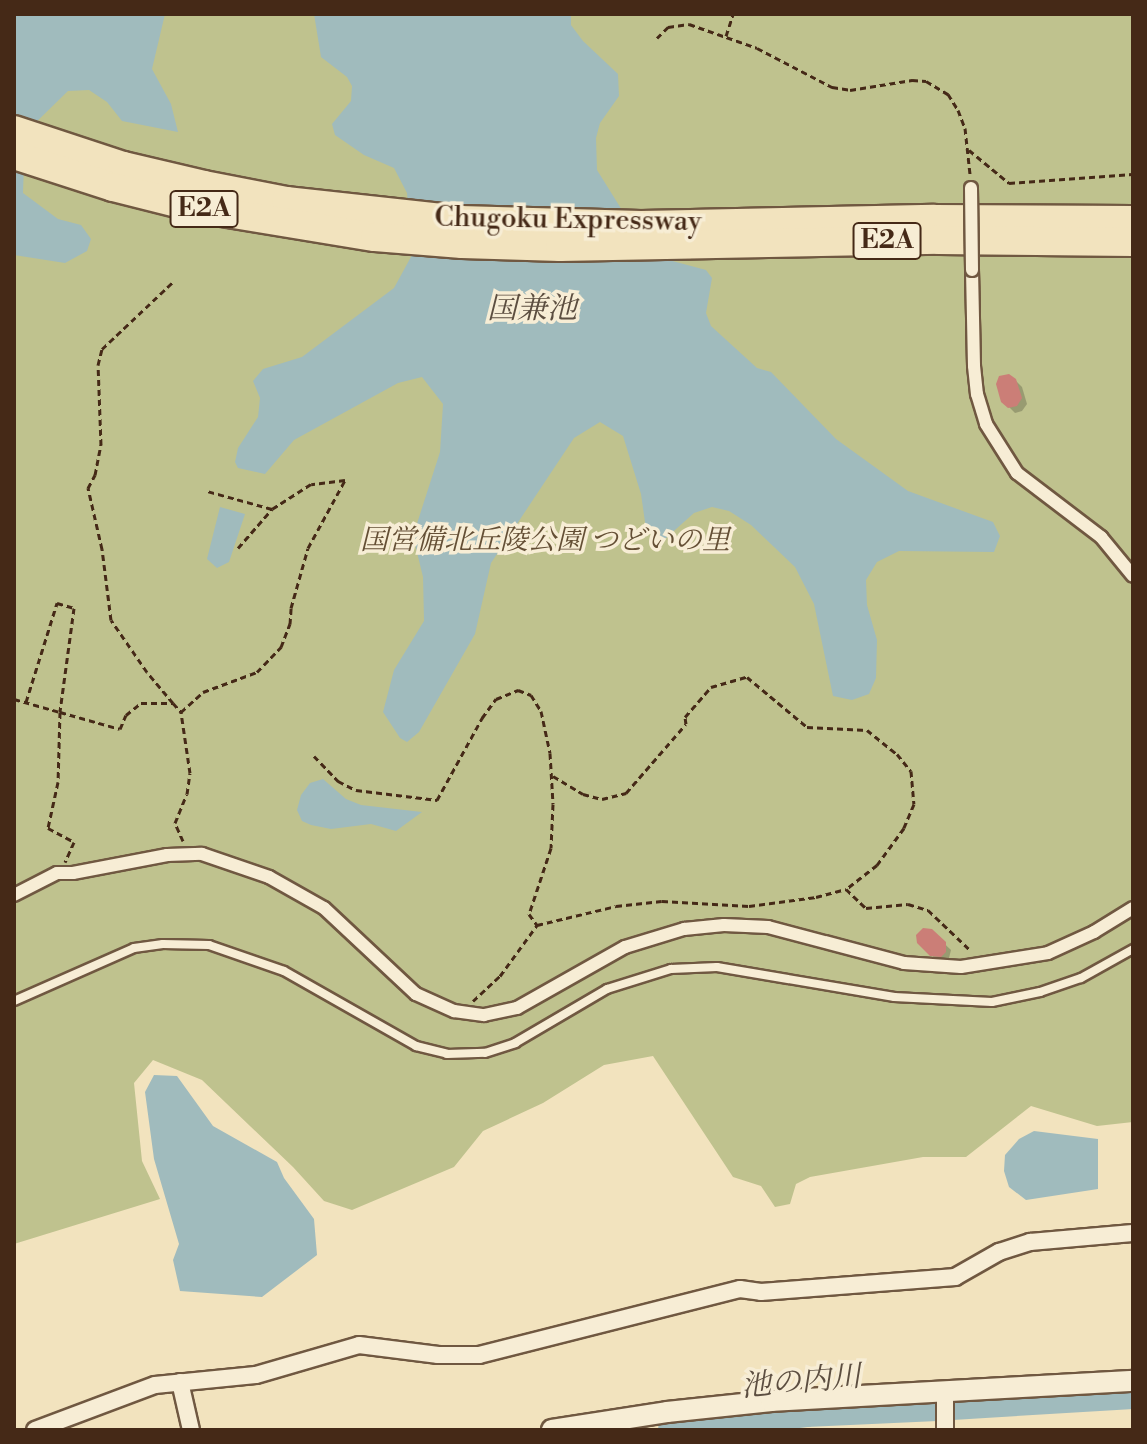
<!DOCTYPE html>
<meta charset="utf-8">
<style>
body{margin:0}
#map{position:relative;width:1147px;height:1444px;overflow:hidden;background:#f2e3be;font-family:"Libre Bodoni","Noto Serif JP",serif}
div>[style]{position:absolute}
.green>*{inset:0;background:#bfc28e}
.water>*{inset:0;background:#a0bbbd}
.shadow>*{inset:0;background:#0003}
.river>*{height:28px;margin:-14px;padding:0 14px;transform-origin:14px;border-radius:14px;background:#a0bbbd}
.building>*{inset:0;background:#cb7e77}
.path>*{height:3px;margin-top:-1.5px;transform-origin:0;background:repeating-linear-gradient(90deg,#452917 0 6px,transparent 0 10px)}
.roads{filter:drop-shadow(2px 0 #705841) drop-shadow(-2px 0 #705841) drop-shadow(0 2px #705841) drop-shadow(0 -2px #705841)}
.service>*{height:8px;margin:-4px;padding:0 4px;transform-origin:4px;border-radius:4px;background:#f7edd5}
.pedestrian>*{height:12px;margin:-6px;padding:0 6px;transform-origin:6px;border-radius:6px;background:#f7edd5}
.minor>*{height:16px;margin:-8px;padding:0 8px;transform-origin:8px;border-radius:8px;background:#f7edd5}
.tertiary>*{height:20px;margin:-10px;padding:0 10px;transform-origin:10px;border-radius:10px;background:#f7edd5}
.motorway>*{height:28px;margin:-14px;padding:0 14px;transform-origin:14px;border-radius:14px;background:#f2e3be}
.bridges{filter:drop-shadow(2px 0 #705841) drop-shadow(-2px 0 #705841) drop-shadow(0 2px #705841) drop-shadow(0 -2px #705841)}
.pedestrian-bridge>*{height:12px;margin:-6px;padding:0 6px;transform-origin:6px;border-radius:6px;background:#f7edd5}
span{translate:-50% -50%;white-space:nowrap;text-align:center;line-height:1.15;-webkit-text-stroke:7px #f7edd5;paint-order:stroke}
.shield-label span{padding:2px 6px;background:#f7edd5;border:2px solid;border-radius:6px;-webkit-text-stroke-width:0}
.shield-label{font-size:26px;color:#452917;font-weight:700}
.street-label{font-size:28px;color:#452917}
.park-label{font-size:28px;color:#644f35;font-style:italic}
.water-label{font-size:30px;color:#5c4e40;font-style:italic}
.frame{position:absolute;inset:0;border:16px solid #452917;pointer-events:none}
</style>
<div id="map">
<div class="green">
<i style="clip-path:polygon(14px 14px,1133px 14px,1133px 1122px,1097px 1126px,1031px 1106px,966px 1157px,923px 1157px,810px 1177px,796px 1184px,790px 1204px,775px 1207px,761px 1186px,733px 1177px,653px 1056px,604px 1065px,543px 1103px,483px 1131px,454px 1167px,352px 1210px,324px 1201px,293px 1167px,202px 1080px,153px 1060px,134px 1083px,142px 1161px,160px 1199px,14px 1244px)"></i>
</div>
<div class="water">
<i style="clip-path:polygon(14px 14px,165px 14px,152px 69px,171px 104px,178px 132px,122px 121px,107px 102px,89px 90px,68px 91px,25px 133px,23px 193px,58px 219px,81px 225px,91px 239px,87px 251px,65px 263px,14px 255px)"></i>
<i style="clip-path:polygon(314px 14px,571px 14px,571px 25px,583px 41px,618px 74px,619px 96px,600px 123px,596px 138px,597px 170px,650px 255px,706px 270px,712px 278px,706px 313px,711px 326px,757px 368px,771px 372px,836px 439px,908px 491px,993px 522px,1000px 536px,994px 552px,899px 551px,877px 562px,866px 580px,867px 605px,877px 640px,876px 678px,869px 694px,852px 700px,833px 696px,814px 604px,795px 567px,751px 525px,729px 511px,712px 507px,694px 513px,666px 538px,658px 539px,646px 529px,641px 494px,623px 436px,600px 422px,574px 438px,491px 563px,475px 634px,419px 732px,407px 742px,400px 738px,383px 712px,394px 670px,424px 621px,423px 577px,413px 536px,440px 452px,443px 404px,422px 377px,398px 383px,294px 440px,265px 474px,238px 468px,235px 462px,238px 448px,258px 417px,260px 398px,253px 381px,263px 369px,302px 357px,394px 288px,412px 255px,407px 193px,394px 168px,364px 155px,335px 135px,332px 124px,351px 101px,352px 86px,347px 77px,321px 57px)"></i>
<i style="clip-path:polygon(220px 507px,245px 514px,229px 562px,217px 568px,207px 559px)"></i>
<i style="clip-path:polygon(323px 779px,346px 799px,361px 805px,422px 812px,396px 831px,371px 824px,331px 829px,311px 825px,302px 821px,297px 810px,301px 795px,310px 783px)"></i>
<i style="clip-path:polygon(154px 1075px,177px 1076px,213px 1126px,277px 1162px,284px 1178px,314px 1219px,317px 1255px,262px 1297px,180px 1291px,173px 1260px,179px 1244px,154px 1159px,145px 1092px)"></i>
<i style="clip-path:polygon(1034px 1131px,1098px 1139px,1098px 1189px,1026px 1200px,1009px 1187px,1004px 1171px,1005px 1155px,1019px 1139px)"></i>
</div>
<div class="shadow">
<i style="clip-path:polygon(1015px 380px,1022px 387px,1027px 404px,1022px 411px,1015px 413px,1003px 401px)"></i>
<i style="clip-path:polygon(931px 931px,951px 950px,948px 962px,938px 961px,919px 943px)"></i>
</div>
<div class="river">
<i style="left:952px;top:1406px;width:181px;rotate:-3.5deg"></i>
<i style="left:672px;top:1430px;width:135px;rotate:-7.2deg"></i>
<i style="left:806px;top:1413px;width:131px;rotate:-2.6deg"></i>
</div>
<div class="building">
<i style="clip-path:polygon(1009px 374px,1016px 379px,1022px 398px,1017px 406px,1008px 408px,1001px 402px,996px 384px,999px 376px)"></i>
<i style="clip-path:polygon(923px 928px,932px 929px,946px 942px,946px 952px,941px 957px,930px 956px,917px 943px,916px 935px)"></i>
</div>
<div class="path">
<i style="left:726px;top:36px;width:23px;rotate:-72deg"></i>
<i style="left:657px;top:38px;width:16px;rotate:-45deg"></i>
<i style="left:668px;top:27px;width:21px;rotate:-8deg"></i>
<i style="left:689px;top:24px;width:72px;rotate:19.4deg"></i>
<i style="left:757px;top:48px;width:85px;rotate:27.5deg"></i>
<i style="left:832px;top:87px;width:18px;rotate:9deg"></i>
<i style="left:850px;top:90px;width:63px;rotate:-9.2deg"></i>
<i style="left:912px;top:80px;width:14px;rotate:4deg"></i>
<i style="left:926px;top:81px;width:26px;rotate:31deg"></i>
<i style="left:948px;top:94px;width:19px;rotate:58deg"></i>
<i style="left:958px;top:110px;width:19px;rotate:69deg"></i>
<i style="left:965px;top:128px;width:46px;rotate:83.8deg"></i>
<i style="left:969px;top:150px;width:52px;rotate:39.5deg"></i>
<i style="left:1009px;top:183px;width:124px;rotate:-4.2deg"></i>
<i style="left:238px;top:548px;width:52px;rotate:-48.9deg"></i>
<i style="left:14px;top:699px;width:48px;rotate:15.8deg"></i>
<i style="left:60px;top:712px;width:70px;rotate:91.6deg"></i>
<i style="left:58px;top:782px;width:47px;rotate:102.3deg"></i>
<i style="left:48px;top:828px;width:30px;rotate:28deg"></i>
<i style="left:74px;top:842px;width:22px;rotate:114deg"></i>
<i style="left:26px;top:702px;width:104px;rotate:-72.6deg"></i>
<i style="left:57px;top:603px;width:18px;rotate:16deg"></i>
<i style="left:74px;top:608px;width:105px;rotate:97.7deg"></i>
<i style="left:60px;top:712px;width:62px;rotate:15.8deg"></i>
<i style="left:120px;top:729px;width:15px;rotate:-67deg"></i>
<i style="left:126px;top:715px;width:19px;rotate:-39deg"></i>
<i style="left:141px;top:703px;width:32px"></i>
<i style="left:173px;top:703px;width:12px;rotate:48deg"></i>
<i style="left:173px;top:703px;width:40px;rotate:-130deg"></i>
<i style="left:147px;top:672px;width:63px;rotate:-124.7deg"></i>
<i style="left:111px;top:620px;width:72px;rotate:-97.2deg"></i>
<i style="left:102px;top:549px;width:63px;rotate:-102.9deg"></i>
<i style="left:88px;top:488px;width:15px;rotate:-62deg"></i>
<i style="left:95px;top:475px;width:31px;rotate:-79deg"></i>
<i style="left:101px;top:445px;width:80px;rotate:-92.1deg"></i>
<i style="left:98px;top:365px;width:16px;rotate:-76deg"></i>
<i style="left:102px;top:349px;width:99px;rotate:-43.4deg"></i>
<i style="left:314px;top:756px;width:35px;rotate:46deg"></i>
<i style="left:338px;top:781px;width:20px;rotate:27deg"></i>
<i style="left:356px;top:790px;width:82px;rotate:7deg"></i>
<i style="left:437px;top:800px;width:94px;rotate:-61.2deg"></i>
<i style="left:482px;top:718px;width:24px;rotate:-54deg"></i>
<i style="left:496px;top:699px;width:24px;rotate:-22deg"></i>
<i style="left:518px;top:690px;width:14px;rotate:21deg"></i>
<i style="left:531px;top:695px;width:19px;rotate:58deg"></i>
<i style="left:541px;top:711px;width:43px;rotate:77.9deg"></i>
<i style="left:550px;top:753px;width:51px;rotate:86.6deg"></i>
<i style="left:553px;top:804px;width:44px;rotate:92.6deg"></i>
<i style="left:551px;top:848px;width:70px;rotate:108.4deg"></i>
<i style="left:529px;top:914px;width:14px;rotate:54deg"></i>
<i style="left:537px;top:925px;width:81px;rotate:-13.5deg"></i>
<i style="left:616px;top:906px;width:46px;rotate:-6.2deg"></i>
<i style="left:662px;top:901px;width:87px;rotate:3.3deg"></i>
<i style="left:749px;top:906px;width:68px;rotate:-7.7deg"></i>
<i style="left:816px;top:897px;width:31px;rotate:-15deg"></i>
<i style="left:846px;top:889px;width:28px;rotate:44deg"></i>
<i style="left:866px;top:908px;width:42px;rotate:-5.4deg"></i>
<i style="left:908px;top:904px;width:21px;rotate:17deg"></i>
<i style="left:928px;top:910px;width:59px;rotate:43.6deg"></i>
<i style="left:553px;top:776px;width:35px;rotate:31deg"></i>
<i style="left:583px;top:794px;width:20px;rotate:15deg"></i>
<i style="left:602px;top:799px;width:25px;rotate:-14deg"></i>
<i style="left:626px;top:793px;width:91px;rotate:-49deg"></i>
<i style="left:686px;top:724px;width:7px;rotate:-98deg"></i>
<i style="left:685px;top:717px;width:40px;rotate:-49deg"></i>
<i style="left:711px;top:687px;width:37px;rotate:-16deg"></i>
<i style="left:747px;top:677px;width:78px;rotate:39.8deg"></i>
<i style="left:807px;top:727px;width:60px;rotate:2.9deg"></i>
<i style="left:867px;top:730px;width:38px;rotate:39deg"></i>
<i style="left:897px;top:754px;width:22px;rotate:51deg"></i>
<i style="left:911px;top:771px;width:33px;rotate:85deg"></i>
<i style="left:914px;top:804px;width:26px;rotate:113deg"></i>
<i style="left:904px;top:828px;width:46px;rotate:126.1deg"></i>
<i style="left:877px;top:865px;width:39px;rotate:142deg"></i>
<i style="left:183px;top:841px;width:20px;rotate:-114deg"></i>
<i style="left:175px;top:823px;width:31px;rotate:-68deg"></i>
<i style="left:187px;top:794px;width:21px;rotate:-82deg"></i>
<i style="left:190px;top:773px;width:62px;rotate:-98.4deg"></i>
<i style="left:181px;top:712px;width:30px;rotate:-42deg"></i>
<i style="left:203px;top:692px;width:58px;rotate:-20.3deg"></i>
<i style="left:257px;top:672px;width:35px;rotate:-46deg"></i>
<i style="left:281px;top:647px;width:25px;rotate:-69deg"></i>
<i style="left:290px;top:624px;width:16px;rotate:-86deg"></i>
<i style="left:291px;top:608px;width:62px;rotate:-74.2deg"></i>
<i style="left:308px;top:548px;width:77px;rotate:-61.4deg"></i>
<i style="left:345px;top:480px;width:34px;rotate:173deg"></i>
<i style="left:311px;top:484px;width:46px;rotate:147.3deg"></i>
<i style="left:272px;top:509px;width:67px;rotate:-164.5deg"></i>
<i style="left:473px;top:1001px;width:37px;rotate:-43deg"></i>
<i style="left:500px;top:976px;width:63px;rotate:-54deg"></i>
</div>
<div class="roads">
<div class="service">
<i style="left:14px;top:1001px;width:131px;rotate:-23.8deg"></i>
<i style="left:134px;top:948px;width:29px;rotate:-8deg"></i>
<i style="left:163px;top:944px;width:46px;rotate:1.2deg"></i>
<i style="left:209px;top:945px;width:79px;rotate:19.1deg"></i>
<i style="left:284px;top:971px;width:152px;rotate:29.6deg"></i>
<i style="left:416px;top:1046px;width:32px;rotate:14deg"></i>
<i style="left:447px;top:1054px;width:38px;rotate:-2deg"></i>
<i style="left:485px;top:1053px;width:32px;rotate:-18deg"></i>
<i style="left:515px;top:1043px;width:107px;rotate:-30.4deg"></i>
<i style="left:607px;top:989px;width:67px;rotate:-17.4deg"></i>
<i style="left:671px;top:969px;width:46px;rotate:-2.5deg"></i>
<i style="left:717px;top:967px;width:180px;rotate:9.6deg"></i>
<i style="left:894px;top:997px;width:98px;rotate:2.9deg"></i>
<i style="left:992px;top:1002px;width:49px;rotate:-11.8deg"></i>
<i style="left:1040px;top:992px;width:43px;rotate:-18.9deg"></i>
<i style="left:1081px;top:978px;width:60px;rotate:-29.1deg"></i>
</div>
<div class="pedestrian">
<i style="left:972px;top:270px;width:96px;rotate:88.8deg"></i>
<i style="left:974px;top:366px;width:28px;rotate:84deg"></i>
<i style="left:977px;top:394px;width:31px;rotate:73deg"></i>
<i style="left:986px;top:424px;width:58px;rotate:57.7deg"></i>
<i style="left:1017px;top:473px;width:106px;rotate:37.3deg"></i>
<i style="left:1101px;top:537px;width:50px;rotate:50.6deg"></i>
<i style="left:14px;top:895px;width:48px;rotate:-27.1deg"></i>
<i style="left:57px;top:873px;width:16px"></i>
<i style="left:73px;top:873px;width:96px;rotate:-10.8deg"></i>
<i style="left:167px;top:855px;width:35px;rotate:-2deg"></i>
<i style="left:202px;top:854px;width:71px;rotate:18.9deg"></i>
<i style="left:269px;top:877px;width:63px;rotate:29.4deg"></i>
<i style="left:324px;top:908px;width:126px;rotate:43.1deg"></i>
<i style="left:416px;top:994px;width:42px;rotate:24.1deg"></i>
<i style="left:454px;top:1011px;width:30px;rotate:8deg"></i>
<i style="left:484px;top:1015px;width:34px;rotate:-12deg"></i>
<i style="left:517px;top:1008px;width:124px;rotate:-29.5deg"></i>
<i style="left:625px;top:947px;width:62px;rotate:-17deg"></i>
<i style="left:684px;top:929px;width:40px;rotate:-5.7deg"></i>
<i style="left:724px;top:925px;width:44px;rotate:2.6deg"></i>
<i style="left:768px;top:927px;width:141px;rotate:14.8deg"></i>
<i style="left:904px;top:963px;width:57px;rotate:4deg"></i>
<i style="left:961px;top:967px;width:88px;rotate:-9.1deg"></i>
<i style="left:1048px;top:953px;width:51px;rotate:-24.5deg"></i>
<i style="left:1094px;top:932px;width:46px;rotate:-31.6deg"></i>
</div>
<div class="minor">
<i style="left:180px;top:1382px;width:49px;rotate:77.1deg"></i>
<i style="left:945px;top:1390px;width:40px;rotate:90deg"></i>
<i style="left:35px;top:1430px;width:128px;rotate:-20.6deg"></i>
<i style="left:155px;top:1385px;width:101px;rotate:-5.7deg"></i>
<i style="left:256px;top:1375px;width:107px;rotate:-16.2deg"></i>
<i style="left:359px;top:1345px;width:80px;rotate:7.2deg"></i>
<i style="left:438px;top:1355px;width:41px"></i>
<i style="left:479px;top:1355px;width:269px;rotate:-14.2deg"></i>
<i style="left:740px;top:1289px;width:21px;rotate:8deg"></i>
<i style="left:761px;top:1292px;width:195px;rotate:-4.4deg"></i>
<i style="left:955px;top:1277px;width:51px;rotate:-29.6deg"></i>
<i style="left:999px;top:1252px;width:33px;rotate:-18deg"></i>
<i style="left:1030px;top:1242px;width:103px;rotate:-5deg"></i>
</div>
<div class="tertiary">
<i style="left:552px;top:1430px;width:116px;rotate:-8.9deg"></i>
<i style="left:667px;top:1412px;width:105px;rotate:-6deg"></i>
<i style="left:771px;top:1401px;width:363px;rotate:-3.2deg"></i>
</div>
<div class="motorway">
<i style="left:14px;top:130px;width:115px;rotate:18.3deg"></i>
<i style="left:123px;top:166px;width:83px;rotate:13.2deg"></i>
<i style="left:204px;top:185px;width:84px;rotate:11deg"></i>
<i style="left:286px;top:201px;width:175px;rotate:6.2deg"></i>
<i style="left:460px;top:220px;width:181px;rotate:1.6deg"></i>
<i style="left:641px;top:225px;width:293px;rotate:-1.2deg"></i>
<i style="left:934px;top:219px;width:199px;rotate:0.3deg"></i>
<i style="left:14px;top:155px;width:104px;rotate:17.9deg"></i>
<i style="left:113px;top:187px;width:87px;rotate:14deg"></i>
<i style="left:197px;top:208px;width:180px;rotate:9.3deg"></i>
<i style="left:375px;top:237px;width:87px;rotate:4.6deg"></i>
<i style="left:462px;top:244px;width:98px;rotate:1.8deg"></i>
<i style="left:560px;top:247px;width:379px;rotate:-1.1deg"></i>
<i style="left:939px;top:240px;width:194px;rotate:0.6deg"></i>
</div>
</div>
<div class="bridges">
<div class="pedestrian-bridge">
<i style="left:971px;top:188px;width:82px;rotate:89.3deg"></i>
</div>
</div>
<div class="shield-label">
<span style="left:204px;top:209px">E2A</span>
<span style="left:887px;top:241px">E2A</span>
</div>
<div class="street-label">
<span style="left:568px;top:220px;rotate:1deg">Chugoku Expressway</span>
</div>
<div class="park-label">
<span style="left:545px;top:541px">国営備北丘陵公園 つどいの里</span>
</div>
<div class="water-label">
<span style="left:532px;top:309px">国兼池</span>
<span style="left:801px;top:1382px;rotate:-5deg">池の内川</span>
</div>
<div class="frame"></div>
</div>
